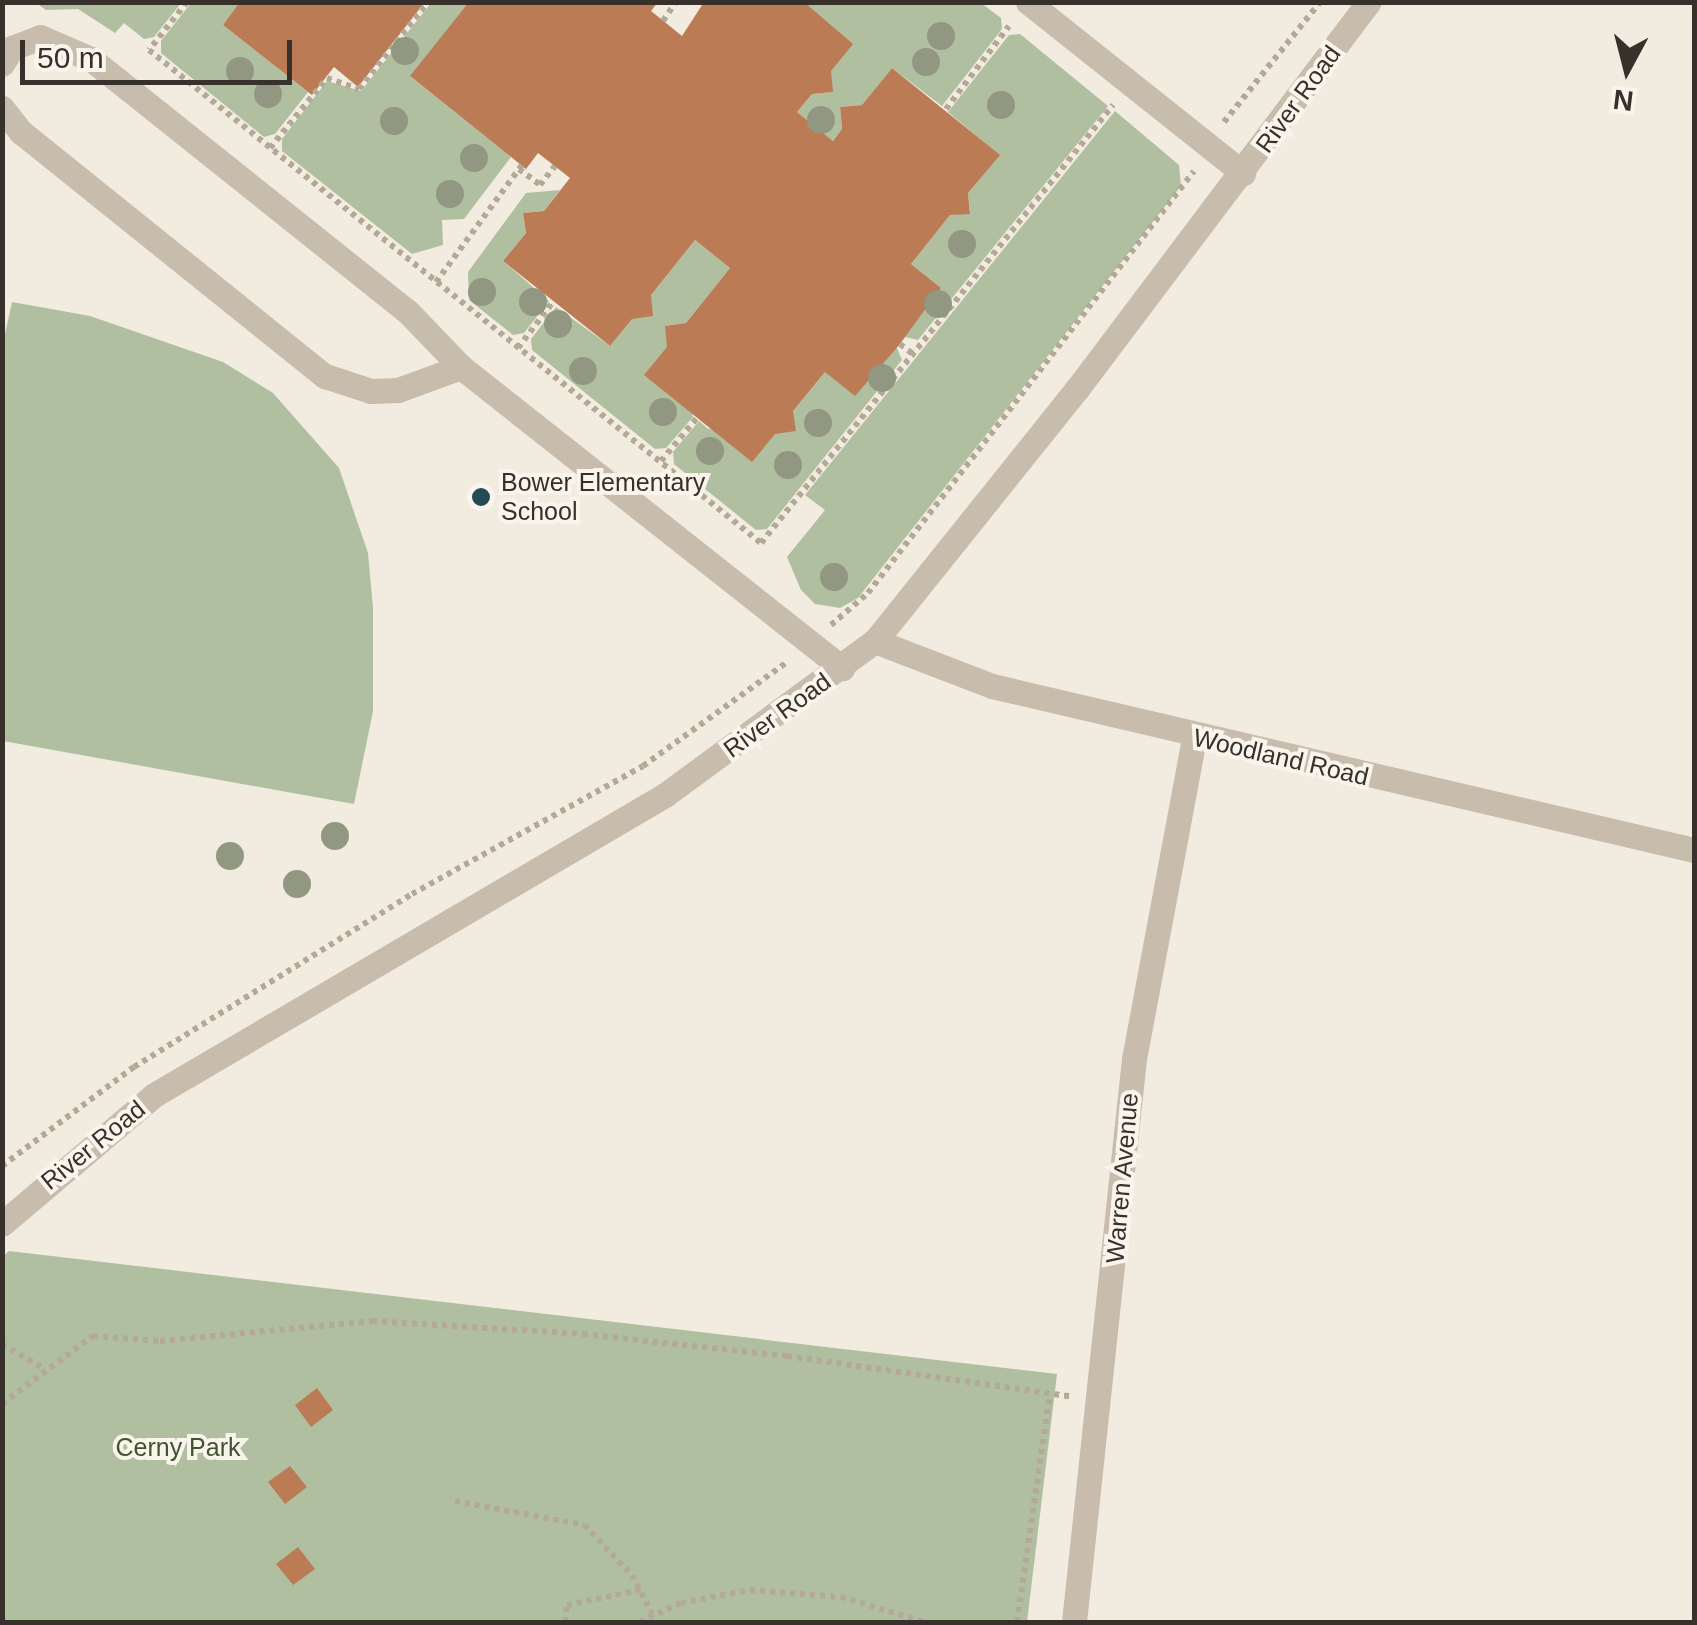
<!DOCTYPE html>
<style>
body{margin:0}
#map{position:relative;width:1697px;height:1625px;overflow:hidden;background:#f1ebe0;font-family:Arial,sans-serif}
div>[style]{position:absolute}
.green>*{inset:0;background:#b1bfa1}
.building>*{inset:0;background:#bb7b54}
.path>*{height:6px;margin-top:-3px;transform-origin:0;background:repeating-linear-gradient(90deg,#b4a897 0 5px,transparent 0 10px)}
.minor>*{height:25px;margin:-12.5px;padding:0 12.5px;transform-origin:12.5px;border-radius:12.5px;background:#c8bdad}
.trees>*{width:28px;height:28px;margin:-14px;border-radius:50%;background:#919780}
.dots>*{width:28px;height:28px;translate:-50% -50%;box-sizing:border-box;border:5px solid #f9f5ec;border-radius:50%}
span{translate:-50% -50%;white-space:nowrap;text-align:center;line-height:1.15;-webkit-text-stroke:8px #f9f5ec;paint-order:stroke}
.street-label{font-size:25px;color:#37302b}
.poi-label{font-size:25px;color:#37302b}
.left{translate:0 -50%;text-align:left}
.park-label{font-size:25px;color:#425331}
.frame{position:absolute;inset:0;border:5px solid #37302b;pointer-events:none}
.north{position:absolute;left:1577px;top:20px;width:100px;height:100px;-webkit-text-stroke:8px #f9f5ec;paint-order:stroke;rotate:187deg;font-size:28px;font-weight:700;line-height:40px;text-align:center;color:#37302b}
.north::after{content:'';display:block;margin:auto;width:35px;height:45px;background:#37302b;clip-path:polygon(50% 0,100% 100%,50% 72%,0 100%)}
.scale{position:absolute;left:20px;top:40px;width:272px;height:45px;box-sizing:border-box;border:5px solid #37302b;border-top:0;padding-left:12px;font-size:30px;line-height:35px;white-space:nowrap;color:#37302b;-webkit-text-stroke:8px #f9f5ec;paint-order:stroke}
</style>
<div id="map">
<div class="green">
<i style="clip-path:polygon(36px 3px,181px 3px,154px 37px,144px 39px,124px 23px,115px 33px,78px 9px,46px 10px)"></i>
<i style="clip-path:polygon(191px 3px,240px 3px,223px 25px,308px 92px,275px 134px,264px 137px,161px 53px,161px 41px)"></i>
<i style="clip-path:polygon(431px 3px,469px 3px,411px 77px,511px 157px,464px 219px,442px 220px,443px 245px,412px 254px,282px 151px,282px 139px,327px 81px,361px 91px)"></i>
<i style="clip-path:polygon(804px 3px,981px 3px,1001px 18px,1002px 29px,942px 106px,892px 68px,862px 105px,840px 107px,842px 129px,833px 141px,797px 112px,812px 94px,832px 92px)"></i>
<i style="clip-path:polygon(1020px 34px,1108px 106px,918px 340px,905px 337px,941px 288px,911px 264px,950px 215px,970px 213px,968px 193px,999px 155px,948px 112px,1009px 35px)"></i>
<i style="clip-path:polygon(1115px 111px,1179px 165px,1181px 186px,858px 598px,840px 608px,815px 604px,801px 590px,787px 557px,825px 510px,805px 495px)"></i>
<i style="clip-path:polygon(560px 190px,544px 211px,523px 213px,526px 233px,503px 261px,549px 301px,524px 333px,513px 335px,469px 300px,468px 272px,526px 193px)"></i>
<i style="clip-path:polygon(695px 240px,730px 268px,686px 323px,665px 326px,693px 417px,666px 448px,655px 449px,532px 350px,531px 339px,556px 307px,610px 346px)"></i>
<i style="clip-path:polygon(12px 302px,90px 316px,223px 362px,273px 393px,339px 468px,368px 553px,373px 608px,373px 711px,354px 804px,3px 741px,2px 348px)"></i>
<i style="clip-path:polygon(897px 348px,902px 360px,767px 529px,756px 530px,674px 464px,673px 452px,699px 421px,708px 429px,793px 411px,825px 372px)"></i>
<i style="clip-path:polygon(9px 1251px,1057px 1374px,1027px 1622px,3px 1622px,2px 1257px)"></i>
</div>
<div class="building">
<i style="clip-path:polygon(240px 2px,425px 2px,358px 87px,334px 67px,312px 95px,223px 25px)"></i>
<i style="clip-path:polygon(469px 2px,658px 2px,651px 11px,682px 36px,704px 2px,804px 2px,853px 44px,831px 71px,833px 92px,812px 94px,797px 112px,833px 141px,842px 129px,840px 107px,862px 105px,892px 68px,1000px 155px,968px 193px,970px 214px,950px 215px,911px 264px,941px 288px,900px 344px,855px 396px,825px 372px,793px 411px,796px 431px,775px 434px,752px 462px,644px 375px,667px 347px,665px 326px,686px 323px,730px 268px,695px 240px,651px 295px,653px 316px,632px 319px,610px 346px,503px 261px,526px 233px,523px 213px,544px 211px,570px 178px,538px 153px,526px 169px,410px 76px)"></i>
<i style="clip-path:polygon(317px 1388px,333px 1410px,311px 1427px,295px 1405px)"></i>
<i style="clip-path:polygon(290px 1466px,307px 1487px,285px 1504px,268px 1482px)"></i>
<i style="clip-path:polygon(298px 1547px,315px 1569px,293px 1585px,276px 1564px)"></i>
</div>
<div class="path">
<i style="left:187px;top:2px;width:61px;rotate:128.4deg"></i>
<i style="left:149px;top:50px;width:786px;rotate:38.85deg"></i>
<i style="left:761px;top:543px;width:562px;rotate:-51.21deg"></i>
<i style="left:663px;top:21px;width:23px;rotate:-56deg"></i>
<i style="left:946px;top:109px;width:104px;rotate:-52.8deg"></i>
<i style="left:1224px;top:122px;width:154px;rotate:-51.3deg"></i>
<i style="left:270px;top:148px;width:90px;rotate:-50.8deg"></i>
<i style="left:327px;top:78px;width:34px;rotate:19deg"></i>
<i style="left:359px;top:89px;width:111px;rotate:-51.6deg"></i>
<i style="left:519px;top:169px;width:26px;rotate:37deg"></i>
<i style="left:540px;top:185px;width:24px;rotate:-52deg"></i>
<i style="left:436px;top:282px;width:145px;rotate:-53.7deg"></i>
<i style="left:900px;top:344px;width:16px;rotate:38deg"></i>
<i style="left:518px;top:348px;width:56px;rotate:-52.9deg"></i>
<i style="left:661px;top:461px;width:55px;rotate:-50.2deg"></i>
<i style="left:831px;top:625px;width:49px;rotate:-40.9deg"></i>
<i style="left:868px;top:593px;width:533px;rotate:-52.31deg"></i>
<i style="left:2px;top:1166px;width:165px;rotate:-36.9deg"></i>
<i style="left:134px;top:1067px;width:327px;rotate:-31.9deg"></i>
<i style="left:412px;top:894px;width:264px;rotate:-29deg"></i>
<i style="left:643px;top:766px;width:178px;rotate:-35.8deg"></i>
<i style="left:2px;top:1344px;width:50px;rotate:30.2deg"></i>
<i style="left:2px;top:1404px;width:114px;rotate:-36.8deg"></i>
<i style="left:93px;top:1336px;width:67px;rotate:4.3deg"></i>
<i style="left:160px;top:1341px;width:213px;rotate:-5.4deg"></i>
<i style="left:372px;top:1321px;width:211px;rotate:3.5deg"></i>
<i style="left:583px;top:1334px;width:205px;rotate:6.2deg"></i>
<i style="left:787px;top:1356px;width:285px;rotate:8.1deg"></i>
<i style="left:455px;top:1501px;width:131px;rotate:10.5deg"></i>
<i style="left:584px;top:1525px;width:69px;rotate:46.2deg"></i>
<i style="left:632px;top:1575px;width:43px;rotate:62.2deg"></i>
<i style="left:565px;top:1622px;width:17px;rotate:-83deg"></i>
<i style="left:567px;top:1605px;width:75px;rotate:-11.6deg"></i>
<i style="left:640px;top:1622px;width:45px;rotate:-24.9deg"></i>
<i style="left:681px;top:1603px;width:70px;rotate:-10.7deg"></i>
<i style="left:750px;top:1590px;width:91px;rotate:4.4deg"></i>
<i style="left:841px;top:1597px;width:88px;rotate:16.6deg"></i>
<i style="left:1017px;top:1622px;width:230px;rotate:-81.8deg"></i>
</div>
<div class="minor">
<i style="left:1028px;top:2px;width:275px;rotate:38.5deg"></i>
<i style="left:2px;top:64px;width:19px;rotate:-58deg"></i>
<i style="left:12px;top:48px;width:30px;rotate:-21deg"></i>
<i style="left:40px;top:37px;width:56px;rotate:23.3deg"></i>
<i style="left:91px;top:59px;width:404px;rotate:38.6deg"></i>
<i style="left:407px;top:311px;width:78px;rotate:46deg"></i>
<i style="left:461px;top:367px;width:486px;rotate:38.3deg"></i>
<i style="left:2px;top:108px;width:31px;rotate:52deg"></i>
<i style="left:21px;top:132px;width:390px;rotate:38.8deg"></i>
<i style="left:325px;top:376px;width:48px;rotate:18.1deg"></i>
<i style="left:371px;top:391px;width:27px;rotate:-2deg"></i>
<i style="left:398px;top:390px;width:67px;rotate:-20.1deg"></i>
<i style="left:875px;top:641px;width:125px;rotate:21deg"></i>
<i style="left:992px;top:686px;width:721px;rotate:13.15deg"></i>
<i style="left:2px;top:1224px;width:199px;rotate:-40.3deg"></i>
<i style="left:154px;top:1095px;width:593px;rotate:-30.42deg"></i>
<i style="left:665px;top:795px;width:260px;rotate:-36.3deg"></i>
<i style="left:875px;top:641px;width:323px;rotate:-51.3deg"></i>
<i style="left:1077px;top:389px;width:485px;rotate:-53deg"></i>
<i style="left:1074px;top:1622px;width:566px;rotate:-83.92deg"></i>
<i style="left:1134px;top:1059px;width:328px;rotate:-79.4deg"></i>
</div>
<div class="trees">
<i style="left:941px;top:36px"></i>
<i style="left:405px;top:51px"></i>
<i style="left:926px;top:62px"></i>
<i style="left:240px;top:71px"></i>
<i style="left:268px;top:94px"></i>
<i style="left:1001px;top:105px"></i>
<i style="left:821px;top:120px"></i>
<i style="left:394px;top:121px"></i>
<i style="left:474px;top:158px"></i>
<i style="left:450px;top:194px"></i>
<i style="left:962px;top:244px"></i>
<i style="left:482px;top:292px"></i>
<i style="left:533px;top:302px"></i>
<i style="left:938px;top:304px"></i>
<i style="left:558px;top:324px"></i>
<i style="left:583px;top:371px"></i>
<i style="left:882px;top:378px"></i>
<i style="left:663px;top:412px"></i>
<i style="left:818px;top:423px"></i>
<i style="left:710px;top:451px"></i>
<i style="left:788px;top:465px"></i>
<i style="left:834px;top:577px"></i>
<i style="left:335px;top:836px"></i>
<i style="left:230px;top:856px"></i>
<i style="left:297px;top:884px"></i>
</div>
<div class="dots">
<i style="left:481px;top:497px;background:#244b55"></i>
</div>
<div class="street-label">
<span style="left:1298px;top:99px;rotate:-54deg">River Road</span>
<span style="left:777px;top:715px;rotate:-36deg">River Road</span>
<span style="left:1281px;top:757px;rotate:13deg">Woodland Road</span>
<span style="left:93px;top:1145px;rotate:-39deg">River Road</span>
<span style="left:1122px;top:1178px;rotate:-85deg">Warren Avenue</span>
</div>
<div class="poi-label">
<span class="left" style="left:501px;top:497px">Bower Elementary<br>School</span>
</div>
<div class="park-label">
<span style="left:178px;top:1447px">Cerny Park</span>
</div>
<div class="frame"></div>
<div class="north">N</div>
<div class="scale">50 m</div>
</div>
